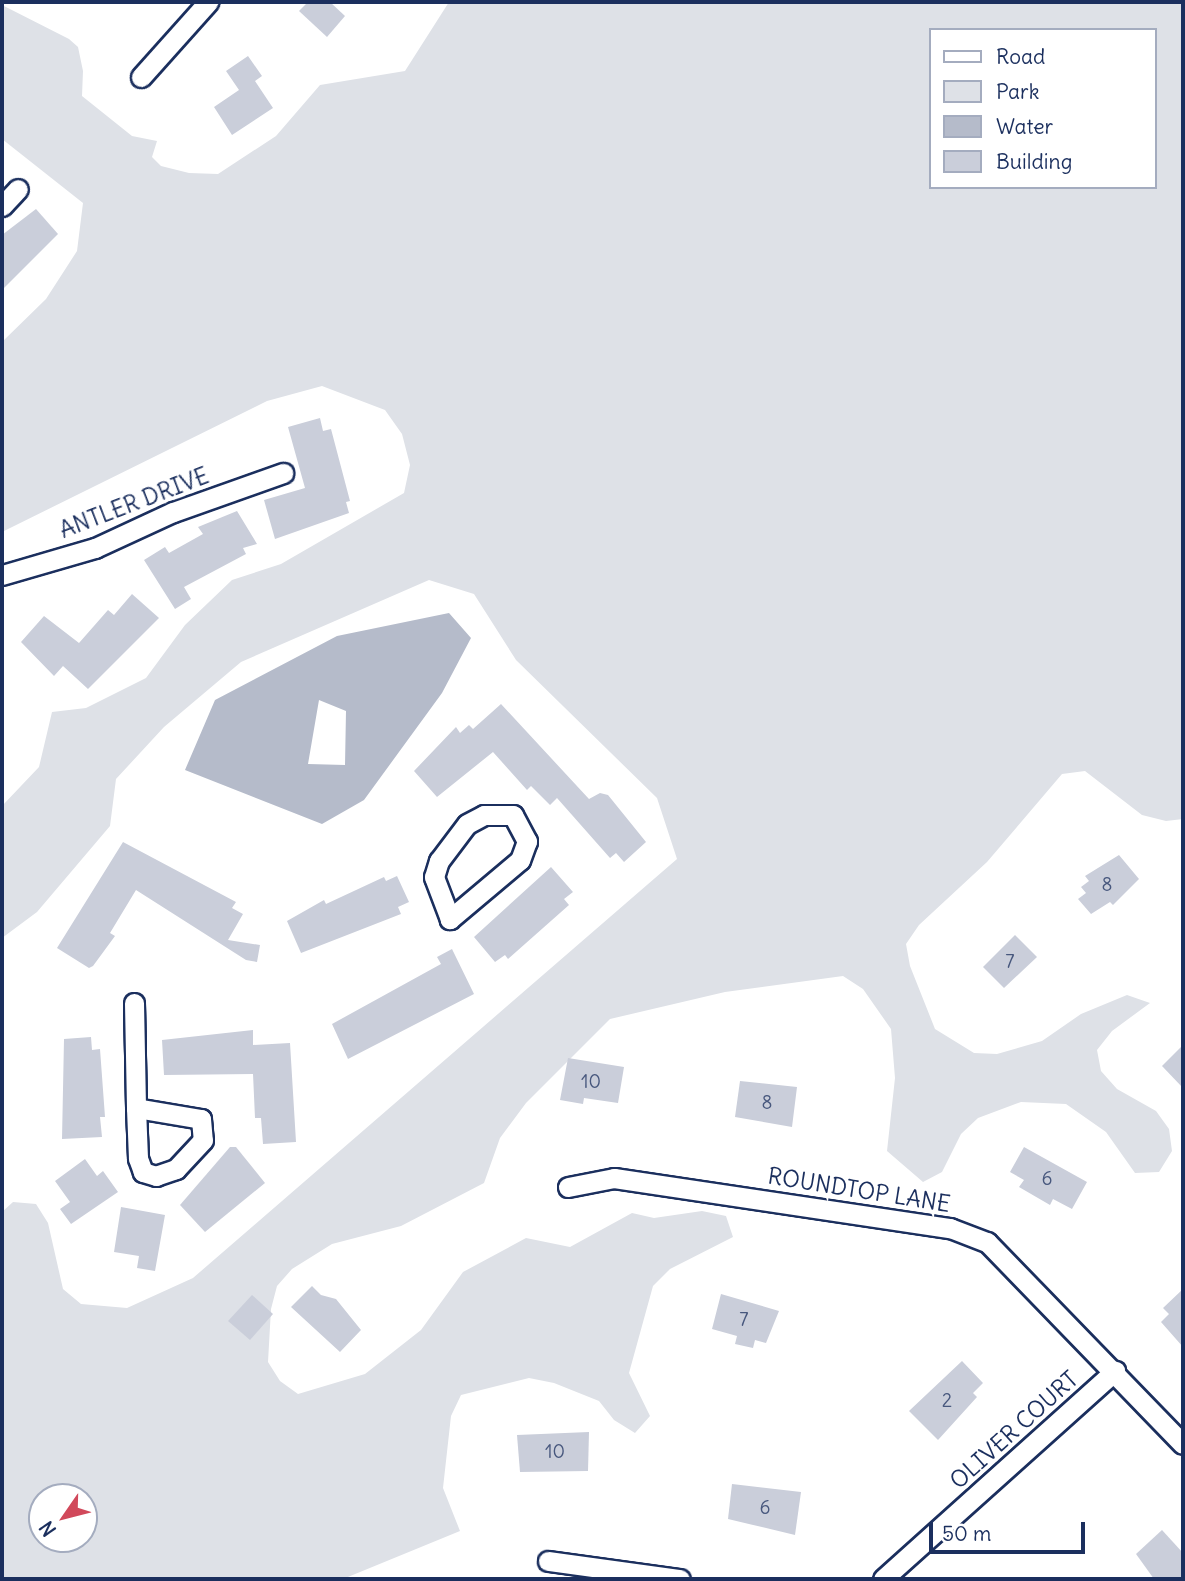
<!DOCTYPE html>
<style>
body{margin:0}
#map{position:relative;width:1185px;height:1581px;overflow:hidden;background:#fff;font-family:Delius,sans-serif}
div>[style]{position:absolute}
.green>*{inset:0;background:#dee1e7}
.water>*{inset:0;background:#b5bbca}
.building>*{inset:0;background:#caceda}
.roads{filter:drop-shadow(2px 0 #1b2f5e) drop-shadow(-2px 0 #1b2f5e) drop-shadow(0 2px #1b2f5e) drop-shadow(0 -2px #1b2f5e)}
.street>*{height:19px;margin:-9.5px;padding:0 9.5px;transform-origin:9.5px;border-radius:9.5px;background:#fff}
span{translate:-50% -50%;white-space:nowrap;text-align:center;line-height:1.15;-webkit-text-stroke:7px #fff;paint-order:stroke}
.number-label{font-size:19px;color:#47577d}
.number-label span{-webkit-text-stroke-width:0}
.street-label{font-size:23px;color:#1b2f5e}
.frame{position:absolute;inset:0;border:4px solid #1b2f5e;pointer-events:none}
.legend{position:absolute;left:929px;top:28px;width:228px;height:161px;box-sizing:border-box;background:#fff;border:2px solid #a4acbf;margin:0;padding:9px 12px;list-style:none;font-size:21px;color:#1b2f5e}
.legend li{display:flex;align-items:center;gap:14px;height:35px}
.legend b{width:35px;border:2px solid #a4acbf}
.north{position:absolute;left:28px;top:1483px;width:70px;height:70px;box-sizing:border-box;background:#fff;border:2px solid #a4acbf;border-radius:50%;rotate:235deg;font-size:19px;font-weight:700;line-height:28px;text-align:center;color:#1b2f5e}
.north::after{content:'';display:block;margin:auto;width:24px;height:32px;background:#d1495b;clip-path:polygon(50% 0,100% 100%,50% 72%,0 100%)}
.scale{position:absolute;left:929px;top:1522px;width:156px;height:32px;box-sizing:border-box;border:4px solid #1b2f5e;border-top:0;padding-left:9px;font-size:21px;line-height:24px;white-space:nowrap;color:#1b2f5e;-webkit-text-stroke:5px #fff;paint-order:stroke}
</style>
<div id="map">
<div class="green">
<i style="clip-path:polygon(evenodd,449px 2px,1183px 2px,1183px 819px,1166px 821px,1142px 815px,1085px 771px,1062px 774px,987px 862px,919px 925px,906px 944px,910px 966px,935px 1029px,974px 1053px,997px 1054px,1042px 1041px,1081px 1014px,1127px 995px,1150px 1003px,1112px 1031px,1097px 1050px,1101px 1071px,1117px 1089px,1156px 1111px,1169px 1129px,1172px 1151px,1159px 1172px,1135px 1173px,1106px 1132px,1066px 1104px,1021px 1102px,978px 1118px,961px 1134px,942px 1172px,923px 1182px,887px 1151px,895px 1078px,891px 1029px,863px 989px,843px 976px,725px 992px,610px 1019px,526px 1103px,500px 1138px,484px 1183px,401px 1226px,332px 1244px,292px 1269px,277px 1286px,271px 1309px,268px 1362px,280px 1381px,298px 1394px,365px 1374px,421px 1330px,463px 1272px,526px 1238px,570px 1247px,632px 1213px,654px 1218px,702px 1211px,726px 1216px,733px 1237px,670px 1269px,653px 1286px,629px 1373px,650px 1416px,635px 1433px,614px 1420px,599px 1401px,554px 1383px,529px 1378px,461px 1395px,451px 1416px,443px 1488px,460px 1531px,343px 1579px,2px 1579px,2px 1212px,13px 1202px,36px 1204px,48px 1223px,63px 1289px,81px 1304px,127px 1308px,193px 1278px,677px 859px,657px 798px,516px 660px,474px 594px,429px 580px,241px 662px,164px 727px,116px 779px,110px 826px,37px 912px,2px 938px,2px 806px,39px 767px,52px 712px,86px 708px,146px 678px,185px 625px,232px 580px,281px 564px,404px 493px,410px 465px,402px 434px,385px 410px,322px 386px,267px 401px,2px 532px,2px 342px,46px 299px,77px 251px,83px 203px,2px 139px,2px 5px,69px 39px,78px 47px,83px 71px,82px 96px,132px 136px,157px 141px,152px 157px,161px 166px,189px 173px,218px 174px,276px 136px,320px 85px,405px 71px,449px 2px,931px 30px,1155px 30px,1155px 187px,931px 187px,931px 30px,449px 2px,42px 1497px,84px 1497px,84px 1539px,42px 1539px,42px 1497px)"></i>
</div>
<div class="water">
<i style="clip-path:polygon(evenodd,449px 613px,471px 638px,442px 693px,364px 800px,322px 824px,185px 770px,215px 700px,337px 636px,449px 613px,319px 700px,346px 711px,345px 765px,308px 764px,319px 700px)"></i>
</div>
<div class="building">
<i style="clip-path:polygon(308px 2px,330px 2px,345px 16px,327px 37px,299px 11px)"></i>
<i style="clip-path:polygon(248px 56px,262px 76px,255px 81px,273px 108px,232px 135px,214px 107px,239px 90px,226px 71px)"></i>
<i style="clip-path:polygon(36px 209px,58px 234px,2px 290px,2px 235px)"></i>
<i style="clip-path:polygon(320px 418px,323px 431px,331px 429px,350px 501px,346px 502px,349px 513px,275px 539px,264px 500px,305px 488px,288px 427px)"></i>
<i style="clip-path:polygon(237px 511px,257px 544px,243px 548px,246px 554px,184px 587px,191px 599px,175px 609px,144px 560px,165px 547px,169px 553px,203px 534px,198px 527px)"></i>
<i style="clip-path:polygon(132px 594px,159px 618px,88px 689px,63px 666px,54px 676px,21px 642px,44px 616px,79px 643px,108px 610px,114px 615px)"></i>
<i style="clip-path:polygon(501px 704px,589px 799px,600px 793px,608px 795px,646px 842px,624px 862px,616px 853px,610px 858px,557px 798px,550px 805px,531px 786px,527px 790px,493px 752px,437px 797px,414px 771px,456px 727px,460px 733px,469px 725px,473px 729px)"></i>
<i style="clip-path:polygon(123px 842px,236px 902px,232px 908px,243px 914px,228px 940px,260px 945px,257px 962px,246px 960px,136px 890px,110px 933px,115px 936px,93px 966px,89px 968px,57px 948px)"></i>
<i style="clip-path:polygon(1119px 855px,1139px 879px,1113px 905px,1110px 902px,1091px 914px,1078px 899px,1086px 893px,1081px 887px,1089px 881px,1085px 876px)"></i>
<i style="clip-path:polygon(551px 867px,573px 892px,564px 899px,569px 905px,508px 959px,505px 955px,495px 962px,474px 937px)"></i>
<i style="clip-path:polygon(397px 876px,409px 902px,398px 907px,401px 914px,301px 953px,287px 921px,324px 900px,326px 904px,384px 877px,386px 881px)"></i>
<i style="clip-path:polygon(1015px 935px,1037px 957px,1004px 988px,983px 967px)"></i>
<i style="clip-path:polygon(452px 949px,474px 994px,348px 1059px,332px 1024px,441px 964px,437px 957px)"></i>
<i style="clip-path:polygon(253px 1030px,253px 1045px,290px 1043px,296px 1142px,263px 1144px,261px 1118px,255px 1118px,253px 1074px,164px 1075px,162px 1040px)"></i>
<i style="clip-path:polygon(91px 1037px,92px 1050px,100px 1049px,105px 1117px,100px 1117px,102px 1137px,62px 1139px,64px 1039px)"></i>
<i style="clip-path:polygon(1183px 1045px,1183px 1088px,1162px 1066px)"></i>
<i style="clip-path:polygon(568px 1058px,624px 1067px,618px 1103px,584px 1098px,583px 1104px,560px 1100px)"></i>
<i style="clip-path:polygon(740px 1081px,797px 1087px,792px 1127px,735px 1117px)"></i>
<i style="clip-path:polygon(230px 1147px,236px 1147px,265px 1183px,205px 1232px,180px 1205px)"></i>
<i style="clip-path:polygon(1024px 1147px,1087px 1182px,1072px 1209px,1053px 1199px,1050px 1205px,1019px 1187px,1024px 1180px,1010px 1172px)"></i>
<i style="clip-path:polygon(85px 1159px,97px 1176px,103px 1171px,118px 1192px,71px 1224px,60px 1209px,70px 1202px,55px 1181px)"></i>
<i style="clip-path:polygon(121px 1207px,165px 1215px,155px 1271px,137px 1268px,139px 1256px,114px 1252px)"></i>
<i style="clip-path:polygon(312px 1286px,321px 1295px,336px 1299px,361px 1330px,340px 1352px,291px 1307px)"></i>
<i style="clip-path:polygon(1183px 1289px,1183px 1347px,1161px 1322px,1169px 1314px,1163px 1308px)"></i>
<i style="clip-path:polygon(721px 1294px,779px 1311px,766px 1343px,755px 1340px,753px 1348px,735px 1344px,737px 1336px,712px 1329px)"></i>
<i style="clip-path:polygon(252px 1295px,273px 1314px,250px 1340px,228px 1321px)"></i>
<i style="clip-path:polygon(962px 1361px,983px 1383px,973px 1393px,977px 1397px,938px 1440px,909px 1411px)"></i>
<i style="clip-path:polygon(589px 1432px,588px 1471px,520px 1472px,517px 1435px)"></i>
<i style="clip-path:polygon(732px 1484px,801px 1492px,795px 1535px,728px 1519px)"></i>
<i style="clip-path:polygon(1162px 1530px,1183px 1553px,1183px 1579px,1154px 1579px,1136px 1554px)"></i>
</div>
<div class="roads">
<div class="street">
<i style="left:141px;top:77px;width:101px;rotate:-48.2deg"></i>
<i style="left:2px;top:206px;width:23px;rotate:-47deg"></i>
<i style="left:2px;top:575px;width:97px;rotate:-16.2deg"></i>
<i style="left:95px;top:548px;width:86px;rotate:-24.8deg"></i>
<i style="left:173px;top:512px;width:117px;rotate:-19.5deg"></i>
<i style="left:484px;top:815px;width:29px"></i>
<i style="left:513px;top:815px;width:30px;rotate:62deg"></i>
<i style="left:527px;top:841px;width:20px;rotate:110deg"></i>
<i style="left:520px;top:860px;width:92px;rotate:139.9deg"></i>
<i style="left:450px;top:919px;width:45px;rotate:-110.9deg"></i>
<i style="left:434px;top:877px;width:17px;rotate:-73deg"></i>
<i style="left:439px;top:861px;width:46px;rotate:-52.9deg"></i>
<i style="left:467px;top:824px;width:19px;rotate:-28deg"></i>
<i style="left:134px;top:1003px;width:105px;rotate:88.9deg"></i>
<i style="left:136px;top:1108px;width:66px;rotate:9.6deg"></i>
<i style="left:201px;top:1119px;width:21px;rotate:85deg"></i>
<i style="left:203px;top:1140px;width:40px;rotate:133deg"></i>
<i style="left:176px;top:1169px;width:21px;rotate:161deg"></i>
<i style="left:156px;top:1176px;width:14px;rotate:-163deg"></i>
<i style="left:143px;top:1172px;width:15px;rotate:-110deg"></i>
<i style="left:138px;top:1158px;width:50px;rotate:-92.3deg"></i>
<i style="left:568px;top:1187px;width:47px;rotate:-11.1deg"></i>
<i style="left:614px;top:1178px;width:340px;rotate:8.5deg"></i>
<i style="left:950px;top:1228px;width:40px;rotate:21deg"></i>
<i style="left:987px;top:1242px;width:281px;rotate:45.9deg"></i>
<i style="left:548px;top:1561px;width:133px;rotate:7.8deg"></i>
<i style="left:883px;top:1579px;width:312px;rotate:-41.9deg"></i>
</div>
</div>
<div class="number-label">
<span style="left:1107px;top:885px">8</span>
<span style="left:1010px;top:962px">7</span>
<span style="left:591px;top:1082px">10</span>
<span style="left:767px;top:1103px">8</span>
<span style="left:1047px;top:1179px">6</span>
<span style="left:744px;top:1320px">7</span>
<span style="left:947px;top:1401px">2</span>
<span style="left:555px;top:1452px">10</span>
<span style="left:765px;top:1508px">6</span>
</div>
<div class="street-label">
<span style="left:134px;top:503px;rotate:-21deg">ANTLER DRIVE</span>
<span style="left:859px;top:1190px;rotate:9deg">ROUNDTOP LANE</span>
<span style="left:1014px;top:1430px;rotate:-42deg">OLIVER COURT</span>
</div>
<div class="frame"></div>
<ul class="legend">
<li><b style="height:9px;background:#fff"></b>Road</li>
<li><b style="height:19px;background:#dee1e7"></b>Park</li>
<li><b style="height:19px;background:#b5bbca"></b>Water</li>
<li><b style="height:19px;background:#caceda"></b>Building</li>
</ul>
<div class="north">N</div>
<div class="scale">50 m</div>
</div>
